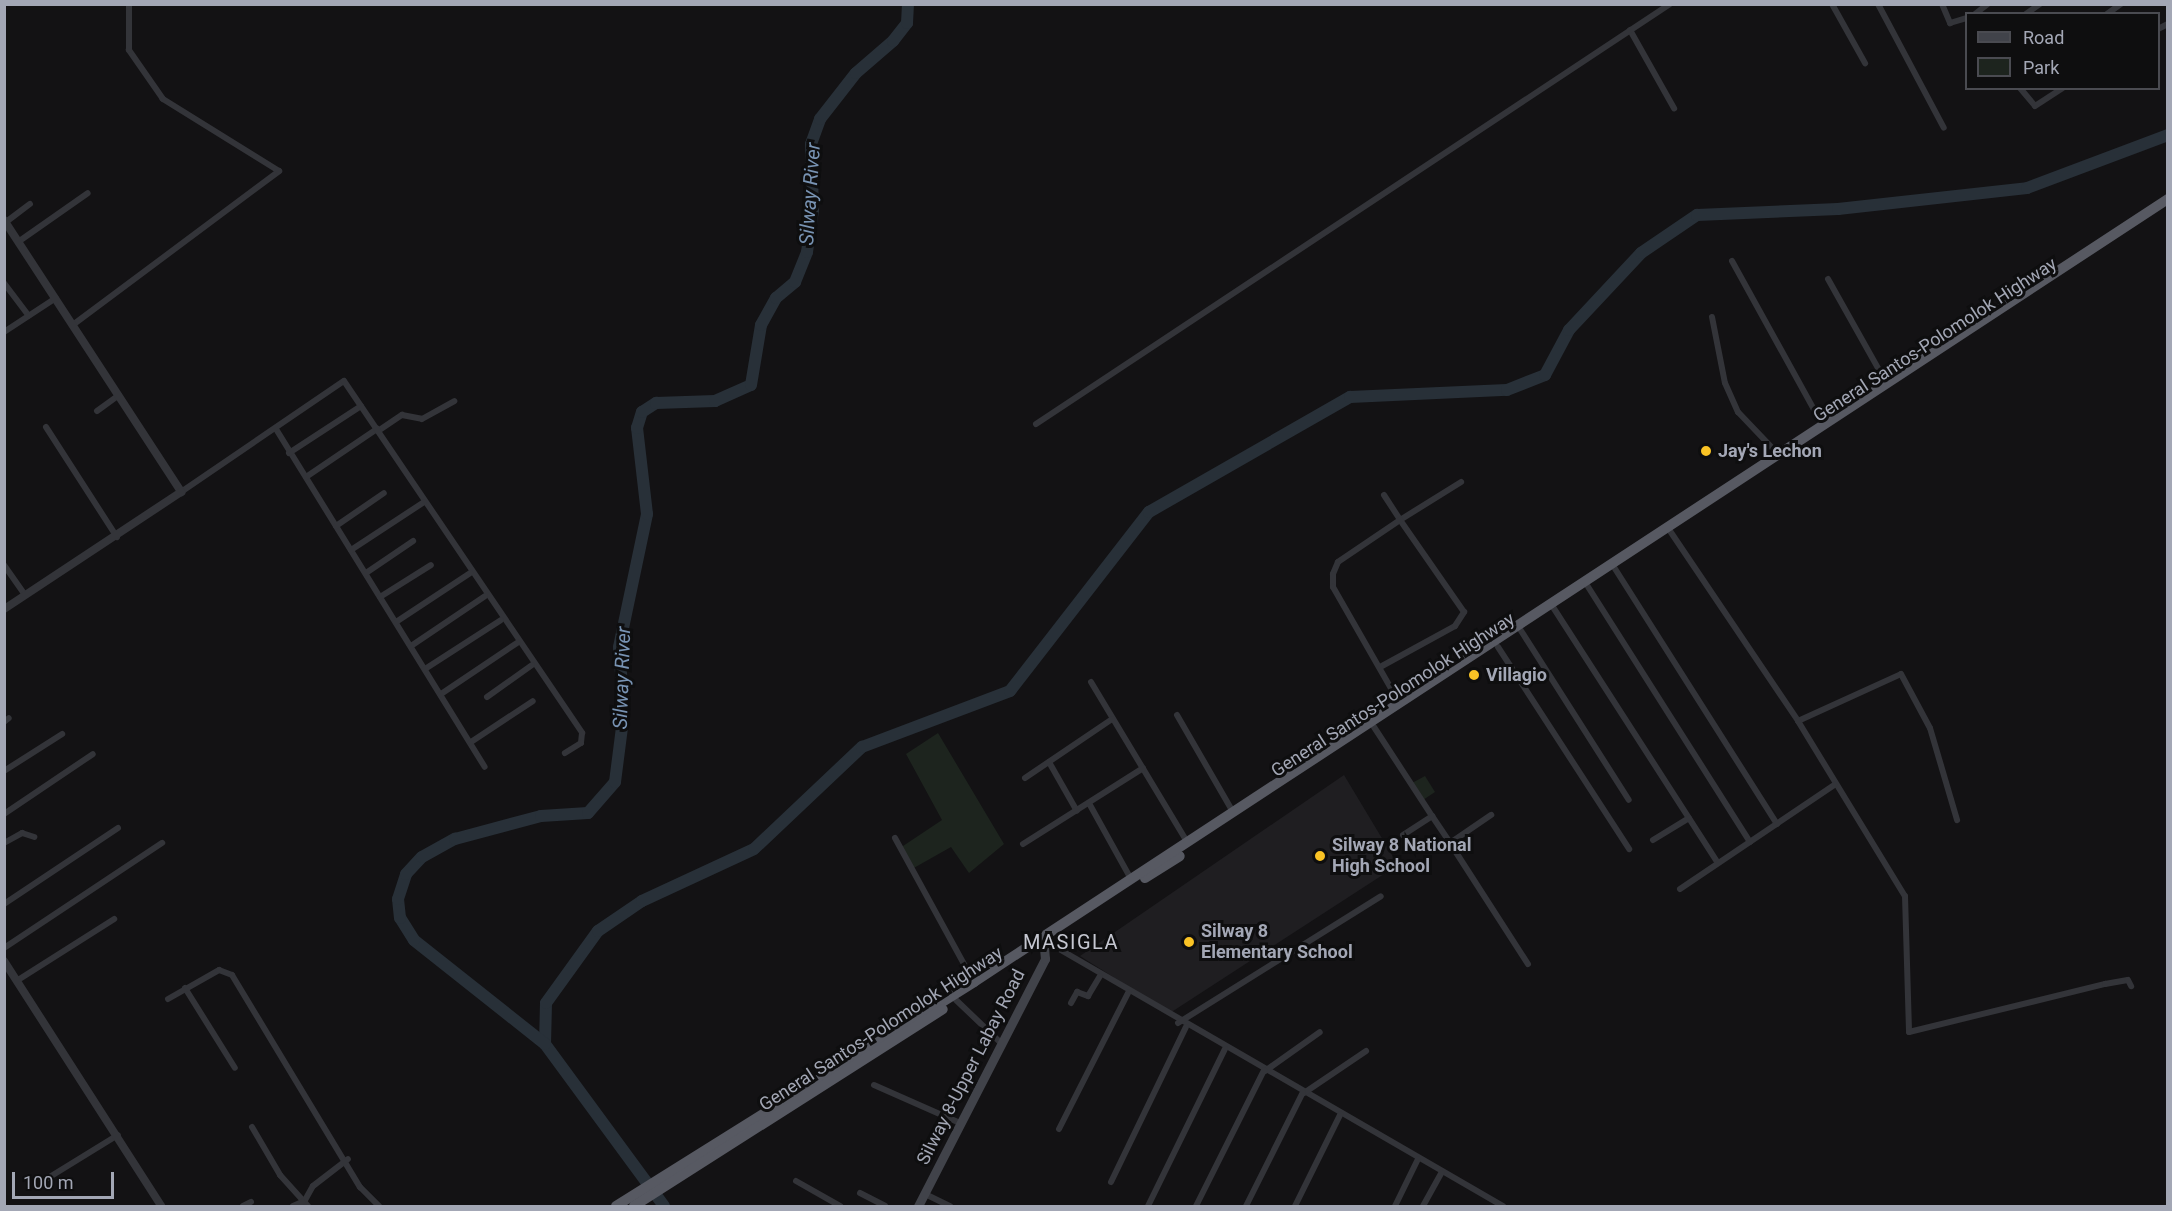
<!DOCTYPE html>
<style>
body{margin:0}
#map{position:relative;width:2172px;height:1211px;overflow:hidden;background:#131214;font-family:Roboto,sans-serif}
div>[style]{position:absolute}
.built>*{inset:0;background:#1f1e21}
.green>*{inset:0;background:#1d241e}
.river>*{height:12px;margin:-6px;padding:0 6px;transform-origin:6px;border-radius:6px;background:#283038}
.minor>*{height:6px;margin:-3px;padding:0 3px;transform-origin:3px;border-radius:3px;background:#333439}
.tertiary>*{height:8px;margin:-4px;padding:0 4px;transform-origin:4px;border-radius:4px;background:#333439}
.secondary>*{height:9px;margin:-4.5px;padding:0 4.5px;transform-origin:4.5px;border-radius:4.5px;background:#41434a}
.trunk>*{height:10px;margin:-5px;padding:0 5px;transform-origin:5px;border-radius:5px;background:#575962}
.dots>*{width:16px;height:16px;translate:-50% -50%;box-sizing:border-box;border:3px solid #0e0e0f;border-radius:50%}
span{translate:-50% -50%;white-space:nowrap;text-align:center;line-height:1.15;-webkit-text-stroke:6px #0e0e0f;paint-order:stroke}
.street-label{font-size:18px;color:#a3a7b5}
.poi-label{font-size:18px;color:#a3a7b5;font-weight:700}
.left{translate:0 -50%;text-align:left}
.water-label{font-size:20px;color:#7893b3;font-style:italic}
.neighbourhood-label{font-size:20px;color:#c5c7d1;letter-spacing:1.5px}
.frame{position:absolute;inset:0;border:6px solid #a3a7b5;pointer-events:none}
.legend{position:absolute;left:1965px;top:12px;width:195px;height:78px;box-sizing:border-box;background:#0e0e0f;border:2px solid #4a4b51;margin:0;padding:8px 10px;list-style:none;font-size:18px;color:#a3a7b5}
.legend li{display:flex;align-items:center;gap:12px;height:30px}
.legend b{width:30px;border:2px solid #4a4b51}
.scale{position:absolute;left:12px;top:1172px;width:102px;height:27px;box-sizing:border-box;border:3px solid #a3a7b5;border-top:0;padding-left:8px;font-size:18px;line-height:21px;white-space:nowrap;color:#a3a7b5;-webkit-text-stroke:4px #0e0e0f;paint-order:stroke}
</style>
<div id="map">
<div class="built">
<i style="clip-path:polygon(1344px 775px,1398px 865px,1170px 1013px,1080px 956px)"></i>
</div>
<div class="green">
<i style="clip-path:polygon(938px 733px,1004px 844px,969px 873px,951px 847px,912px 869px,900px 848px,942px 820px,906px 754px)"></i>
<i style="clip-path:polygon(1425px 776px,1435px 792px,1423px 800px,1412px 783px)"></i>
</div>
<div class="river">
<i style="left:545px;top:1044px;width:41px;rotate:-88.6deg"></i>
<i style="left:546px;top:1003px;width:89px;rotate:-54.2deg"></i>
<i style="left:598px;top:931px;width:53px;rotate:-34.3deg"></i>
<i style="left:642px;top:901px;width:123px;rotate:-24.9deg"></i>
<i style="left:754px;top:849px;width:149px;rotate:-43.4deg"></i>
<i style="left:862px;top:747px;width:158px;rotate:-20.7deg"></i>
<i style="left:1010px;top:691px;width:227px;rotate:-52.2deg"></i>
<i style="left:1149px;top:512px;width:232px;rotate:-29.8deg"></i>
<i style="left:1350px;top:397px;width:157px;rotate:-2.6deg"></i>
<i style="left:1507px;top:390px;width:41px;rotate:-21.5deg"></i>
<i style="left:1545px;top:375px;width:51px;rotate:-61.9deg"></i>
<i style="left:1569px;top:330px;width:105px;rotate:-46.9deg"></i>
<i style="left:1641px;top:253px;width:68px;rotate:-34.2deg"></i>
<i style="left:1697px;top:215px;width:141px;rotate:-2.4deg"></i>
<i style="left:1838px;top:209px;width:190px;rotate:-6.3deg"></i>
<i style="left:2027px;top:188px;width:151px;rotate:-20.6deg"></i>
<i style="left:664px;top:1206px;width:201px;rotate:-126.3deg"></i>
<i style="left:545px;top:1044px;width:167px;rotate:-141.6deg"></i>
<i style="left:414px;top:940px;width:26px;rotate:-122deg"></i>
<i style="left:400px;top:918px;width:19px;rotate:-96deg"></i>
<i style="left:398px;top:899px;width:26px;rotate:-72deg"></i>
<i style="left:406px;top:874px;width:23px;rotate:-47deg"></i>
<i style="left:422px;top:857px;width:38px;rotate:-29deg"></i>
<i style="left:455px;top:839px;width:89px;rotate:-15deg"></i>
<i style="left:541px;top:816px;width:47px;rotate:-3.7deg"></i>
<i style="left:588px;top:813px;width:41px;rotate:-48.9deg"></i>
<i style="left:615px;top:782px;width:71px;rotate:-82.7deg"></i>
<i style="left:624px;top:712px;width:65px;rotate:-94.4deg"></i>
<i style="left:619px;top:647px;width:136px;rotate:-78.1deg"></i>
<i style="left:647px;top:514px;width:87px;rotate:-96.6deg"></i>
<i style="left:637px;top:428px;width:17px;rotate:-73deg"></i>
<i style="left:642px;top:412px;width:17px;rotate:-33deg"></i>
<i style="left:656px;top:403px;width:59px;rotate:-1.9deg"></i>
<i style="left:715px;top:401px;width:39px;rotate:-24deg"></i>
<i style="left:751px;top:385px;width:61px;rotate:-80.5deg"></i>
<i style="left:761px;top:325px;width:31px;rotate:-61deg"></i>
<i style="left:776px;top:298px;width:25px;rotate:-40deg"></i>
<i style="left:795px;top:282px;width:32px;rotate:-68deg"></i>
<i style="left:807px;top:252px;width:42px;rotate:-81.9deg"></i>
<i style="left:813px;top:210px;width:66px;rotate:-91.7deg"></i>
<i style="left:811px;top:144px;width:27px;rotate:-70deg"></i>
<i style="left:820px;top:119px;width:58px;rotate:-52deg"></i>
<i style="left:856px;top:73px;width:49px;rotate:-40.9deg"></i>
<i style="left:893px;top:41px;width:23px;rotate:-52deg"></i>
<i style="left:907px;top:23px;width:19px;rotate:-87deg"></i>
</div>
<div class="minor">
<i style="left:1832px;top:4px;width:68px;rotate:60.8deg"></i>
<i style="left:1878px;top:4px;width:140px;rotate:62deg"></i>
<i style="left:1942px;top:4px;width:21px;rotate:67deg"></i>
<i style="left:1950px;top:23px;width:17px;rotate:-17deg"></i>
<i style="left:1975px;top:14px;width:16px;rotate:-38deg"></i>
<i style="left:2026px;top:14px;width:17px;rotate:-36deg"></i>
<i style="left:2107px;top:14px;width:17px;rotate:-36deg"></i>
<i style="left:2158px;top:29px;width:11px;rotate:-27deg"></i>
<i style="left:1630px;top:30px;width:90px;rotate:60.6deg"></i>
<i style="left:2020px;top:88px;width:23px;rotate:50deg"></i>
<i style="left:2035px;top:106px;width:33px;rotate:-33deg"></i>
<i style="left:6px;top:222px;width:30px;rotate:-37deg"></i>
<i style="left:18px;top:242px;width:85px;rotate:-35deg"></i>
<i style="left:1732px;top:261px;width:188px;rotate:61.1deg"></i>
<i style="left:1828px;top:279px;width:120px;rotate:60.7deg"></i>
<i style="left:4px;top:283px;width:41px;rotate:52.9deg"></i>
<i style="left:1712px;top:317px;width:67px;rotate:78.9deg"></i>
<i style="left:1725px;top:383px;width:32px;rotate:66deg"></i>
<i style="left:1738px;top:412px;width:59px;rotate:46.4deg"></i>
<i style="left:74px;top:324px;width:256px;rotate:-36.7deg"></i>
<i style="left:279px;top:171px;width:137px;rotate:-148.2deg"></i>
<i style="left:163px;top:99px;width:60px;rotate:-124.8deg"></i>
<i style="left:129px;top:50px;width:46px;rotate:-90deg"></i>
<i style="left:4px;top:332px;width:62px;rotate:-33.2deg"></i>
<i style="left:97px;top:411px;width:27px;rotate:-36deg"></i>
<i style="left:1036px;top:424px;width:760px;rotate:-33.52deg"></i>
<i style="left:46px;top:427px;width:131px;rotate:57.2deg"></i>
<i style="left:276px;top:429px;width:397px;rotate:58.3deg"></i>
<i style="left:378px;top:431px;width:29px;rotate:-34deg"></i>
<i style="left:402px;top:415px;width:20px;rotate:11deg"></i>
<i style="left:422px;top:419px;width:37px;rotate:-29deg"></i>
<i style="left:289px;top:453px;width:86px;rotate:-33.1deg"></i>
<i style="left:306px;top:477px;width:86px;rotate:-34.1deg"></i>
<i style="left:181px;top:492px;width:197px;rotate:-34.3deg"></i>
<i style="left:344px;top:381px;width:425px;rotate:55.9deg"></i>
<i style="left:582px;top:733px;width:10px;rotate:96deg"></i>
<i style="left:581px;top:743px;width:19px;rotate:148deg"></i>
<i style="left:1384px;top:495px;width:30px;rotate:57deg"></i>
<i style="left:1400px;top:520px;width:72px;rotate:-31.9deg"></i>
<i style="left:336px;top:526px;width:58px;rotate:-34.5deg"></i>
<i style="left:1668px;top:528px;width:233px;rotate:56deg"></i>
<i style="left:1798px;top:721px;width:113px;rotate:-24.5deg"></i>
<i style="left:1901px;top:674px;width:61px;rotate:61.8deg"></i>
<i style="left:1930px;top:728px;width:96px;rotate:73.6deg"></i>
<i style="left:351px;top:550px;width:87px;rotate:-33.3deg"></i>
<i style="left:1612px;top:564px;width:308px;rotate:57.6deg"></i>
<i style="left:4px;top:565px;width:37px;rotate:55deg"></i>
<i style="left:366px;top:573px;width:57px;rotate:-34.2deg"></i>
<i style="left:1585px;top:582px;width:308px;rotate:57.6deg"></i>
<i style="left:380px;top:597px;width:60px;rotate:-32.1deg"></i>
<i style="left:1551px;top:604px;width:307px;rotate:57.2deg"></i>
<i style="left:396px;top:622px;width:89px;rotate:-33.5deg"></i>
<i style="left:1518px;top:626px;width:206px;rotate:57.5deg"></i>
<i style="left:411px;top:646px;width:89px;rotate:-34deg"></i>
<i style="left:1498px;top:647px;width:241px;rotate:57deg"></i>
<i style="left:1382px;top:666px;width:83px;rotate:-28.7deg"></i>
<i style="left:1455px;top:626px;width:17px;rotate:-57deg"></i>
<i style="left:1464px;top:612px;width:112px;rotate:-124.8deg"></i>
<i style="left:1400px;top:520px;width:75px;rotate:145.9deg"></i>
<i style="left:1338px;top:562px;width:13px;rotate:113deg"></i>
<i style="left:1333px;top:574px;width:13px;rotate:90deg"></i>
<i style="left:1333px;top:587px;width:135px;rotate:60.2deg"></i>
<i style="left:425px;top:669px;width:90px;rotate:-32.8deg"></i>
<i style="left:1091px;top:682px;width:187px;rotate:59deg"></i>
<i style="left:441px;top:694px;width:92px;rotate:-33.9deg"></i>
<i style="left:487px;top:697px;width:55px;rotate:-35.4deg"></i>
<i style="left:1177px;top:715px;width:112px;rotate:60deg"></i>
<i style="left:1798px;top:721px;width:205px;rotate:58.6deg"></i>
<i style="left:1905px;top:896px;width:136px;rotate:88.3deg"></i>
<i style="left:1909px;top:1032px;width:202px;rotate:-13.8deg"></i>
<i style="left:2105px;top:984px;width:23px;rotate:-10deg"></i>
<i style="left:2128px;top:980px;width:7px;rotate:63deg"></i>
<i style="left:4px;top:722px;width:6px;rotate:-39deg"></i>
<i style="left:1374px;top:727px;width:106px;rotate:56.9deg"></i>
<i style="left:471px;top:742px;width:74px;rotate:-33.5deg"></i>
<i style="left:1049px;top:762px;width:56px;rotate:60.3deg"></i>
<i style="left:4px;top:771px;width:69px;rotate:-32.5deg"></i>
<i style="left:1025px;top:778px;width:105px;rotate:-34.1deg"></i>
<i style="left:1090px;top:805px;width:85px;rotate:61deg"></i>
<i style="left:4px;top:814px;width:107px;rotate:-34deg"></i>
<i style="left:1403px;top:835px;width:35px;rotate:-33deg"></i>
<i style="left:1432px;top:816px;width:32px;rotate:56deg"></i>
<i style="left:1450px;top:843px;width:50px;rotate:-34.3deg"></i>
<i style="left:895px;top:838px;width:164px;rotate:61.3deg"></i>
<i style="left:1653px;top:840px;width:42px;rotate:-31.4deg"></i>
<i style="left:4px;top:843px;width:21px;rotate:-29deg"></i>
<i style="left:22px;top:833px;width:13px;rotate:18deg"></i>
<i style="left:1450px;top:843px;width:144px;rotate:57.2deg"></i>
<i style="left:1023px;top:844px;width:142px;rotate:-32.3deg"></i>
<i style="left:1680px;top:889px;width:186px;rotate:-34deg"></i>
<i style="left:4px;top:904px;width:137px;rotate:-33.7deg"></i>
<i style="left:1047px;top:942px;width:527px;rotate:30.07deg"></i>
<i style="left:4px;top:948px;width:190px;rotate:-33.6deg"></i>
<i style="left:18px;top:980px;width:114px;rotate:-32.4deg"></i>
<i style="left:185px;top:988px;width:94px;rotate:58deg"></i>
<i style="left:168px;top:999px;width:59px;rotate:-29.6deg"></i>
<i style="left:219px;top:970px;width:14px;rotate:21deg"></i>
<i style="left:232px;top:975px;width:248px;rotate:58.9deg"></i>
<i style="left:360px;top:1187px;width:27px;rotate:45deg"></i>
<i style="left:956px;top:1000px;width:62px;rotate:43.7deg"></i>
<i style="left:1071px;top:1003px;width:13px;rotate:-61deg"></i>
<i style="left:1077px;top:992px;width:12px;rotate:20deg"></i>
<i style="left:1088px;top:996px;width:23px;rotate:-59deg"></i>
<i style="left:1178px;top:1023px;width:239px;rotate:-32deg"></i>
<i style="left:1265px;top:1071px;width:67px;rotate:-35.3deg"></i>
<i style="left:874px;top:1085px;width:94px;rotate:23.8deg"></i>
<i style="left:1304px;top:1093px;width:75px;rotate:-34.1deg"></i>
<i style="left:252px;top:1127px;width:56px;rotate:59.7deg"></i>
<i style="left:280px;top:1175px;width:42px;rotate:47.9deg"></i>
<i style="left:1059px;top:1129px;width:153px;rotate:-63.1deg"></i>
<i style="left:48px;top:1178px;width:82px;rotate:-31.6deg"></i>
<i style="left:796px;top:1181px;width:51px;rotate:29.6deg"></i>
<i style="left:1111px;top:1182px;width:172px;rotate:-64.2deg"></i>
<i style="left:860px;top:1193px;width:28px;rotate:27deg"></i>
<i style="left:925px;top:1194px;width:28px;rotate:26deg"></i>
<i style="left:304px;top:1202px;width:18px;rotate:-61deg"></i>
<i style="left:313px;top:1186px;width:44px;rotate:-37.6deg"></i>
<i style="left:243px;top:1206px;width:9px;rotate:-27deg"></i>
<i style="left:293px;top:1206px;width:10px;rotate:-24deg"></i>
<i style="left:1148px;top:1206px;width:175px;rotate:-63.9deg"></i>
<i style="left:1196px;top:1206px;width:152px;rotate:-63.4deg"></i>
<i style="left:1246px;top:1206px;width:127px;rotate:-63.4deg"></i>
<i style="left:1295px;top:1206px;width:102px;rotate:-63.7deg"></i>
<i style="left:1395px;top:1206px;width:52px;rotate:-63.9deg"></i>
<i style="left:1423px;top:1206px;width:38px;rotate:-61deg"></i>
</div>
<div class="tertiary">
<i style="left:4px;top:220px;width:325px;rotate:56.9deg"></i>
<i style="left:181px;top:492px;width:212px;rotate:146.5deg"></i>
<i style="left:4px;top:961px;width:291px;rotate:57.3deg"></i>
</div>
<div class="secondary">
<i style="left:918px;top:1206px;width:278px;rotate:-62.8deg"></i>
<i style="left:1045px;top:959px;width:23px;rotate:-95deg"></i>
</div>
<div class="trunk">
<i style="left:1145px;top:878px;width:41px;rotate:-32.2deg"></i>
<i style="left:616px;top:1206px;width:422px;rotate:-32deg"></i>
<i style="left:974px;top:982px;width:1428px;rotate:-33.26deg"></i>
<i style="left:634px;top:1206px;width:366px;rotate:-32.5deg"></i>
</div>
<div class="dots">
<i style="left:1706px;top:451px;background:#fac325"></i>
<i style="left:1474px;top:675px;background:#fac325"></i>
<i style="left:1320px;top:856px;background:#fac325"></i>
<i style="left:1189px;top:942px;background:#fac325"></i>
</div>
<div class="street-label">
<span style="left:1935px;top:340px;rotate:-33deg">General Santos-Polomolok Highway</span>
<span style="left:1393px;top:695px;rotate:-33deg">General Santos-Polomolok Highway</span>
<span style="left:881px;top:1029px;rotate:-33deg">General Santos-Polomolok Highway</span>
<span style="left:971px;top:1067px;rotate:-63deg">Silway 8-Upper Labay Road</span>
</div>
<div class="poi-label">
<span class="left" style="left:1718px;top:451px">Jay's Lechon</span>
<span class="left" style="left:1486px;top:675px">Villagio</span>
<span class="left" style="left:1332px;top:856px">Silway 8 National<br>High School</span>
<span class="left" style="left:1201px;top:942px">Silway 8<br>Elementary School</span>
</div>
<div class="water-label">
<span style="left:810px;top:194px;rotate:-86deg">Silway River</span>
<span style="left:622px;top:678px;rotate:-88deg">Silway River</span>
</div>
<div class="neighbourhood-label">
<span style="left:1071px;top:942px">MASIGLA</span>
</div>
<div class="frame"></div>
<ul class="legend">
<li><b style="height:8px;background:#41434a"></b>Road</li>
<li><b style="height:16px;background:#1d241e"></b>Park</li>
</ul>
<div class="scale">100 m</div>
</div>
